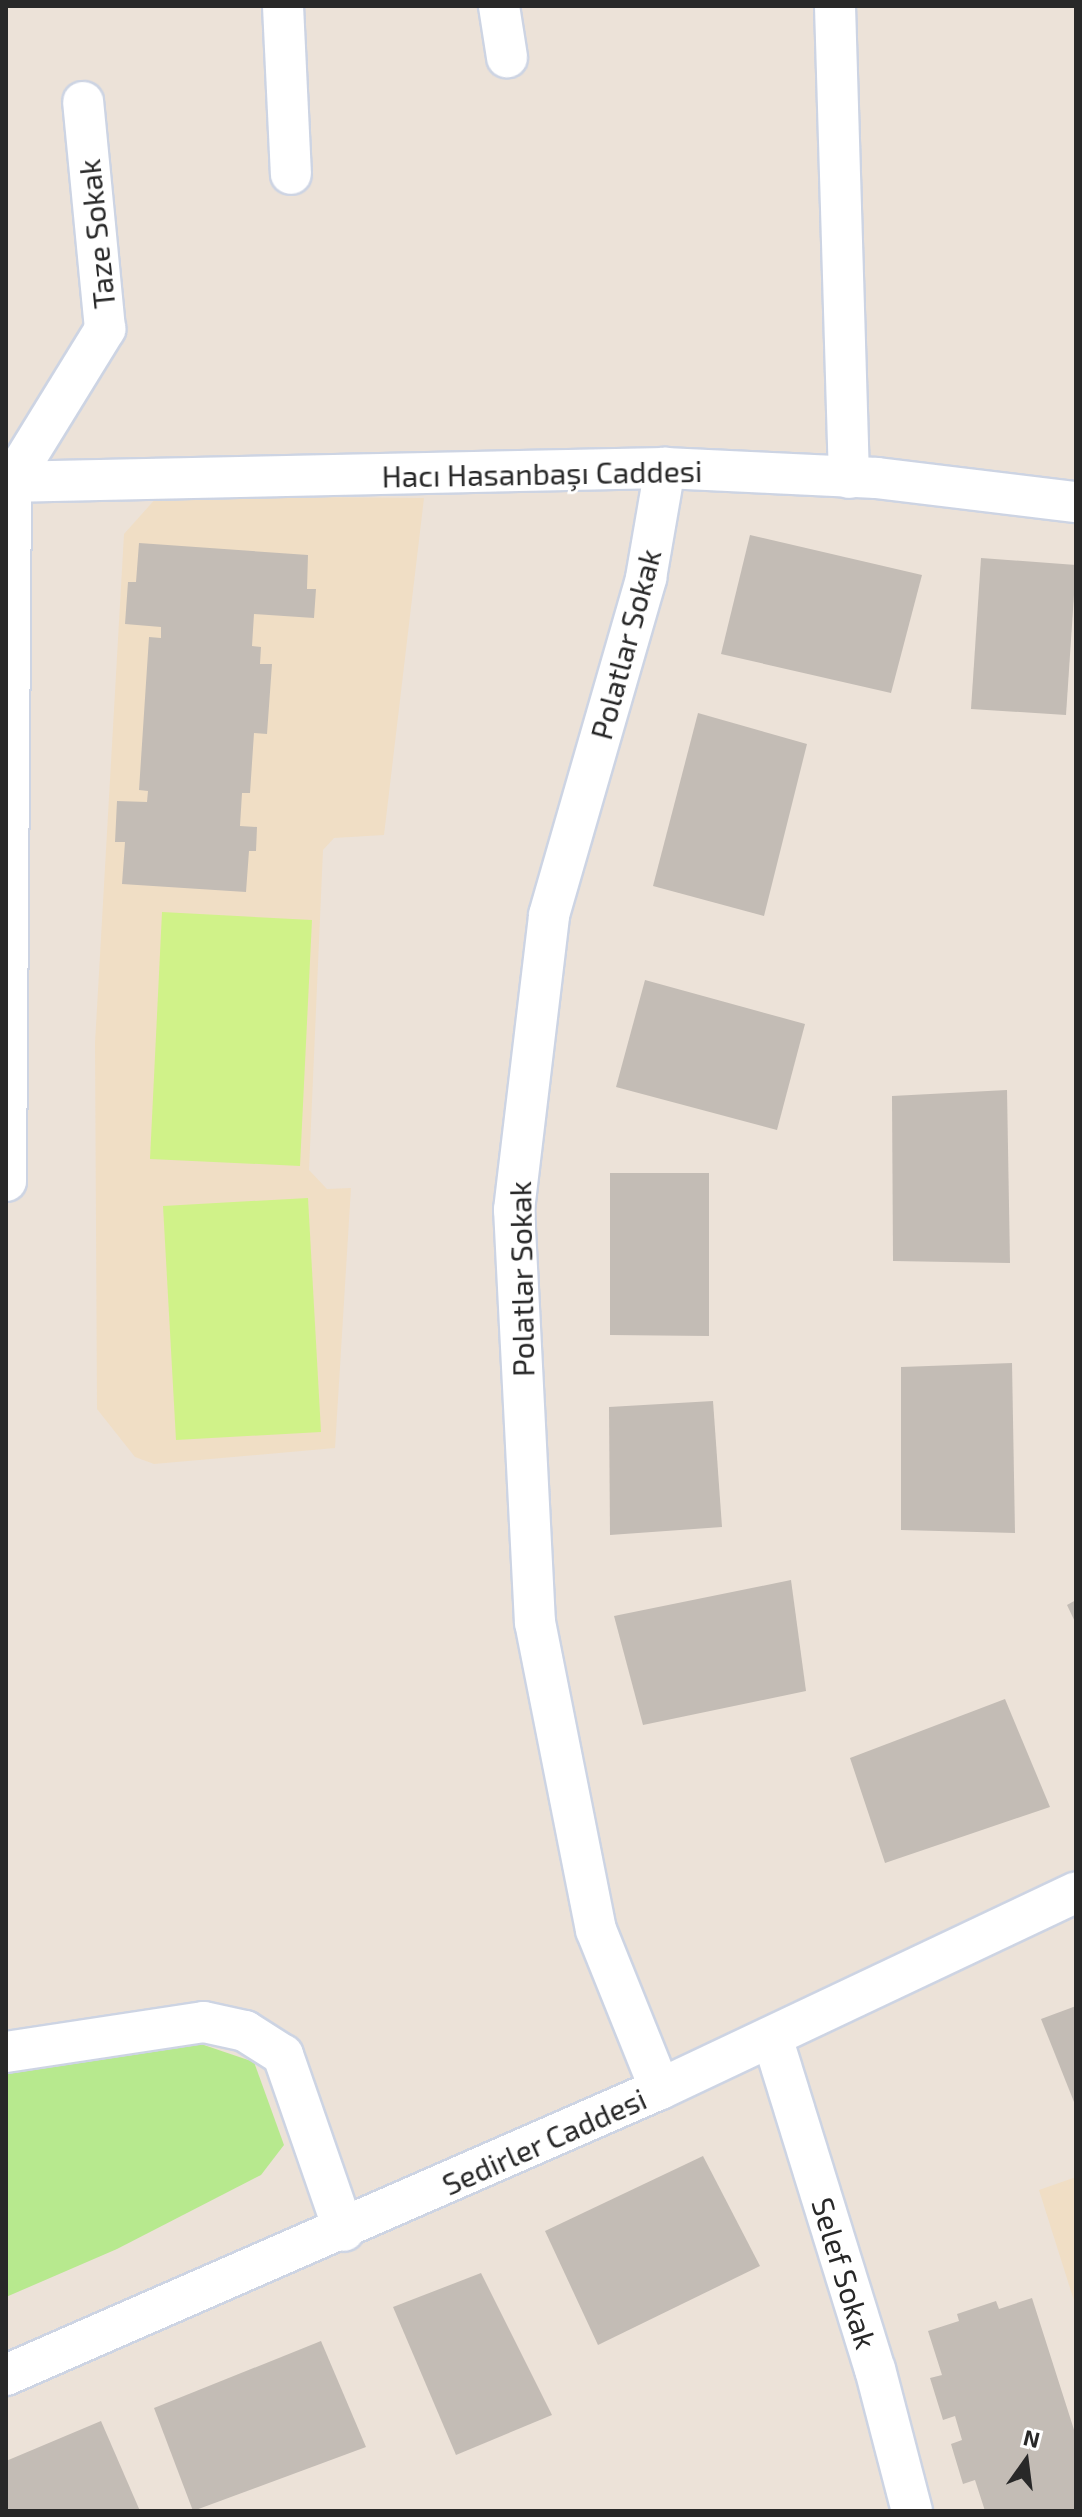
<!DOCTYPE html>
<meta charset="utf-8">
<style>
body{margin:0}
#map{position:relative;width:1082px;height:2517px;overflow:hidden;background:#ece2d8;font-family:"Exo 2",sans-serif}
div>[style]{position:absolute}
.education>*{inset:0;background:#f0dec5}
.green>*{inset:0;background:#b7e98e}
.pitch>*{inset:0;background:#d0f289}
.building>*{inset:0;background:#c3bcb5}
.roads{filter:drop-shadow(2px 0 #cdd4e3) drop-shadow(-2px 0 #cdd4e3) drop-shadow(0 2px #cdd4e3) drop-shadow(0 -2px #cdd4e3)}
.minor>*{height:40px;margin:-20px;padding:0 20px;transform-origin:20px;border-radius:20px;background:#fff}
span{translate:-50% -50%;white-space:nowrap;text-align:center;line-height:1.15;-webkit-text-stroke:6px #fff;paint-order:stroke}
.street-label{font-size:30px;color:#282828}
.frame{position:absolute;inset:0;border:8px solid #282828;pointer-events:none}
.north{position:absolute;left:986px;top:2421px;width:80px;height:80px;-webkit-text-stroke:6px #fff;paint-order:stroke;rotate:14deg;font-size:22px;font-weight:700;line-height:32px;text-align:center;color:#282828}
.north::after{content:'';display:block;margin:auto;width:28px;height:36px;background:#282828;clip-path:polygon(50% 0,100% 100%,50% 72%,0 100%)}
</style>
<div id="map">
<div class="education">
<i style="clip-path:polygon(158px 496px,424px 498px,384px 835px,334px 838px,323px 850px,309px 1170px,327px 1189px,351px 1188px,335px 1448px,154px 1464px,135px 1457px,97px 1409px,95px 1043px,124px 534px)"></i>
<i style="clip-path:polygon(1076px 2177px,1076px 2307px,1039px 2190px)"></i>
</div>
<div class="green">
<i style="clip-path:polygon(198px 2043px,254px 2062px,284px 2145px,261px 2175px,117px 2249px,6px 2297px,6px 2074px)"></i>
</div>
<div class="pitch">
<i style="clip-path:polygon(162px 912px,312px 920px,300px 1166px,150px 1159px)"></i>
<i style="clip-path:polygon(308px 1198px,321px 1432px,176px 1440px,163px 1206px)"></i>
</div>
<div class="building">
<i style="clip-path:polygon(750px 535px,922px 575px,891px 693px,721px 654px)"></i>
<i style="clip-path:polygon(139px 543px,308px 555px,307px 589px,316px 589px,314px 618px,254px 614px,252px 646px,261px 647px,260px 664px,272px 664px,267px 734px,254px 733px,250px 793px,242px 793px,240px 826px,257px 827px,256px 851px,249px 851px,246px 892px,122px 884px,125px 842px,115px 842px,117px 801px,147px 802px,148px 791px,139px 790px,149px 637px,161px 638px,161px 627px,125px 624px,128px 582px,136px 582px)"></i>
<i style="clip-path:polygon(981px 558px,1076px 565px,1066px 715px,971px 709px)"></i>
<i style="clip-path:polygon(698px 713px,807px 744px,764px 916px,653px 886px)"></i>
<i style="clip-path:polygon(645px 980px,805px 1024px,777px 1130px,616px 1087px)"></i>
<i style="clip-path:polygon(1007px 1090px,1010px 1263px,893px 1261px,892px 1096px)"></i>
<i style="clip-path:polygon(610px 1173px,709px 1173px,709px 1336px,610px 1335px)"></i>
<i style="clip-path:polygon(1012px 1363px,1015px 1533px,901px 1530px,901px 1367px)"></i>
<i style="clip-path:polygon(713px 1401px,722px 1527px,610px 1535px,609px 1407px)"></i>
<i style="clip-path:polygon(791px 1580px,806px 1691px,643px 1725px,614px 1616px)"></i>
<i style="clip-path:polygon(1076px 1600px,1076px 1624px,1067px 1605px)"></i>
<i style="clip-path:polygon(1005px 1699px,1050px 1807px,885px 1863px,850px 1758px)"></i>
<i style="clip-path:polygon(1076px 2006px,1076px 2107px,1041px 2019px)"></i>
<i style="clip-path:polygon(703px 2156px,760px 2266px,598px 2345px,545px 2231px)"></i>
<i style="clip-path:polygon(481px 2273px,552px 2415px,456px 2455px,393px 2307px)"></i>
<i style="clip-path:polygon(1032px 2298px,1076px 2436px,1076px 2511px,985px 2511px,975px 2480px,963px 2484px,951px 2444px,962px 2440px,955px 2416px,943px 2420px,930px 2378px,942px 2375px,928px 2331px,959px 2321px,957px 2314px,996px 2301px,999px 2309px)"></i>
<i style="clip-path:polygon(321px 2341px,366px 2447px,193px 2511px,154px 2408px)"></i>
<i style="clip-path:polygon(101px 2421px,140px 2511px,6px 2511px,6px 2461px)"></i>
</div>
<div class="roads">
<div class="minor">
<i style="left:283px;top:6px;width:168px;rotate:87.3deg"></i>
<i style="left:499px;top:6px;width:52px;rotate:81.1deg"></i>
<i style="left:835px;top:6px;width:472px;rotate:88.3deg"></i>
<i style="left:6px;top:482px;width:659px;rotate:-1.22deg"></i>
<i style="left:665px;top:468px;width:212px;rotate:2.7deg"></i>
<i style="left:877px;top:478px;width:200px;rotate:6.9deg"></i>
<i style="left:6px;top:1181px;width:699px;rotate:-89.59deg"></i>
<i style="left:11px;top:482px;width:180px;rotate:-58.4deg"></i>
<i style="left:105px;top:329px;width:228px;rotate:-95.5deg"></i>
<i style="left:772px;top:2037px;width:348px;rotate:72.8deg"></i>
<i style="left:875px;top:2369px;width:147px;rotate:75.4deg"></i>
<i style="left:6px;top:2052px;width:200px;rotate:-8.6deg"></i>
<i style="left:204px;top:2022px;width:42px;rotate:12.4deg"></i>
<i style="left:245px;top:2031px;width:45px;rotate:32.3deg"></i>
<i style="left:283px;top:2055px;width:186px;rotate:70.9deg"></i>
<i style="left:660px;top:2089px;width:171px;rotate:-111.9deg"></i>
<i style="left:596px;top:1930px;width:313px;rotate:-101.2deg"></i>
<i style="left:535px;top:1623px;width:414px;rotate:-92.9deg"></i>
<i style="left:514px;top:1210px;width:297px;rotate:-83.2deg"></i>
<i style="left:549px;top:915px;width:351px;rotate:-73.9deg"></i>
<i style="left:646px;top:578px;width:112px;rotate:-80.2deg"></i>
<i style="left:6px;top:2375px;width:714px;rotate:-23.62deg"></i>
<i style="left:660px;top:2089px;width:460px;rotate:-25.3deg"></i>
</div>
</div>
<div class="street-label">
<span style="left:96px;top:234px;rotate:-96deg">Taze Sokak</span>
<span style="left:542px;top:473px;rotate:-1deg">Hacı Hasanbaşı Caddesi</span>
<span style="left:625px;top:644px;rotate:-75deg">Polatlar Sokak</span>
<span style="left:521px;top:1279px;rotate:-91deg">Polatlar Sokak</span>
<span style="left:544px;top:2141px;rotate:-24deg">Sedirler Caddesi</span>
<span style="left:845px;top:2273px;rotate:73deg">Selef Sokak</span>
</div>
<div class="frame"></div>
<div class="north">N</div>
</div>
